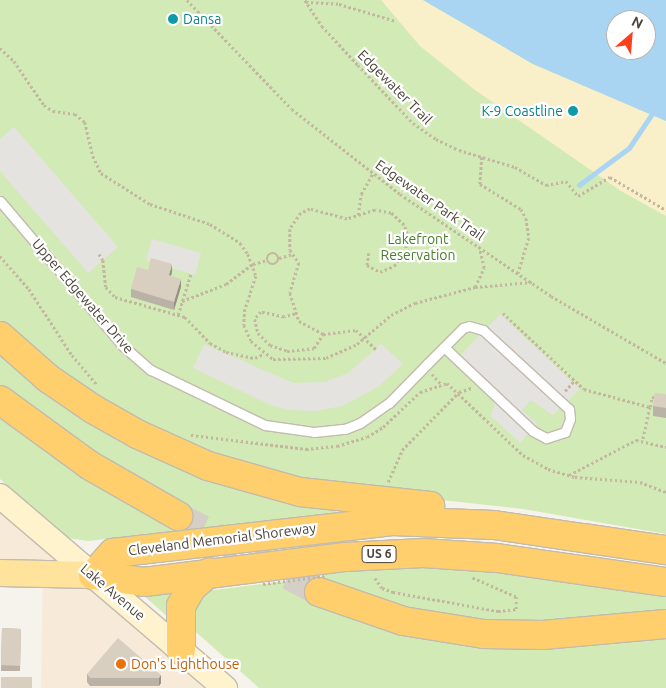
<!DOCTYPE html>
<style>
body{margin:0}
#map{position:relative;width:666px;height:688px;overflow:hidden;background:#f6f3ec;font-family:Ubuntu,sans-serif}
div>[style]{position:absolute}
.commercial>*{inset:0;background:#f7ead8}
.green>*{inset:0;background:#d2eab5}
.sand>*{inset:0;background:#f9efc9}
.parking>*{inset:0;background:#e5e3e0}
.water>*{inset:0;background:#a9d4f2}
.stream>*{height:4.5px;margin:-2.25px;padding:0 2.25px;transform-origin:2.25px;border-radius:2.25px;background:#a9d4f2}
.highway-tunnel>*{height:28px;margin-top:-14px;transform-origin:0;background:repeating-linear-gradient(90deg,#d4d0c8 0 28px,transparent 0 42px)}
.path>*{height:2.5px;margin-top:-1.25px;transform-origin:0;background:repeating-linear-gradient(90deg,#c4b79f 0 2.5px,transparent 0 5px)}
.path>.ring{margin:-1.25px;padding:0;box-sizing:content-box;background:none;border:2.5px solid #c4b79f;border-radius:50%}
.roads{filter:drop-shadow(1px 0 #c2bbae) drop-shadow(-1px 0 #c2bbae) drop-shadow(0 1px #c2bbae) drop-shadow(0 -1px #c2bbae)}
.lane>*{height:9px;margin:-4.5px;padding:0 4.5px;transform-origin:4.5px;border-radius:4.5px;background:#fff}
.secondary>*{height:24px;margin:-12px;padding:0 12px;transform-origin:12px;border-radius:12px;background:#fff3cd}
.primary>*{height:26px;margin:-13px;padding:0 13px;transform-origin:13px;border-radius:13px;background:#ffe39c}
.highway>*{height:28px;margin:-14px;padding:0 14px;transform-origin:14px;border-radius:14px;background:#ffcf6e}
.path-bridge>*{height:2.5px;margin-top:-1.25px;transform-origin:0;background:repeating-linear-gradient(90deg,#c4b79f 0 2.5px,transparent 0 5px)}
.wall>*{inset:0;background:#bab2a6}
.shaded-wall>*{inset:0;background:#979187}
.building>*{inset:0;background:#d8cfc1}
.dots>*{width:14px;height:14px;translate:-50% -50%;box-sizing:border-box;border:2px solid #fff;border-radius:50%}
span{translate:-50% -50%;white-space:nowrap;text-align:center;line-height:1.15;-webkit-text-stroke:4.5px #fff;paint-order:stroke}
.shield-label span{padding:1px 4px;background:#fff;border:1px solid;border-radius:4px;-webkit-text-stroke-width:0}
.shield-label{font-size:12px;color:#4b4439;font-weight:700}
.culture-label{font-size:14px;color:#0d838f}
.left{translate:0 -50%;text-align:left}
.right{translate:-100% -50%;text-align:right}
.street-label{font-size:14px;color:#4b4439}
.park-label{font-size:14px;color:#4a7f2a}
.food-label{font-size:14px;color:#c56008}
.north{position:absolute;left:606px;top:10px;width:50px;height:50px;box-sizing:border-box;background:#fff;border:1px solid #b7b4b0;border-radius:50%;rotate:27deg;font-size:14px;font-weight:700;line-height:20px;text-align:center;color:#4b4439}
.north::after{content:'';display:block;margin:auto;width:18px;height:22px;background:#fc3f1d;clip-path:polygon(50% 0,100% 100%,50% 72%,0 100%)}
</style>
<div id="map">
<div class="commercial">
<i style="clip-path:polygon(0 496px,223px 688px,41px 688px,43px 574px,0 573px)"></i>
</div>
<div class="green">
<i style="clip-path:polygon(evenodd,0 0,666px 0,666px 534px,523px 509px,340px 489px,260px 474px,119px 416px,0 327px,0 0,616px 20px,646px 20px,646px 50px,616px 50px,616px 20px)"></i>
<i style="clip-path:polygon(0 347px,74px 405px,334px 503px,336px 513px,88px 541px,68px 538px,0 479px)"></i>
<i style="clip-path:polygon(392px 566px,479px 568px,666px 595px,666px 620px,514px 629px,416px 617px,322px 586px,315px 600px,407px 631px,485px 643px,544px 643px,666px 632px,666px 688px,259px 688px,196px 632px,190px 621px,194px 601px,206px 591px,325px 576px,328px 571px)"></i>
<i style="clip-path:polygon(179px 591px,170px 619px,143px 595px)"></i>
</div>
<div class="sand">
<i style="clip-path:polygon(381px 0,423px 0,533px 64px,666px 121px,666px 216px,621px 191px,475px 90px,420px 46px)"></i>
</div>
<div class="parking">
<i style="clip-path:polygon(14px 127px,118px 247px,88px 273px,0 171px,0 139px)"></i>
<i style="clip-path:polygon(152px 239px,201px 253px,195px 275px,146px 260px)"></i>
<i style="clip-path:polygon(500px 314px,580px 389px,553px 415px,531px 400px,522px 410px,537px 424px,520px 443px,491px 416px,495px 401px,454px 362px)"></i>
<i style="clip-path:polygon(204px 344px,293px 383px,325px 382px,348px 373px,381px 344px,403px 364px,378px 387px,342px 406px,316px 411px,290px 410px,273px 406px,193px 368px)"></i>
</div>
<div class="water">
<i style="clip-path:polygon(evenodd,423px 0,666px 0,666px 121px,533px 64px,423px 0,616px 20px,646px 20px,646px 50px,616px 50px,616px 20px)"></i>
</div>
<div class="stream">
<i style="left:579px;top:185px;width:62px;rotate:-36.5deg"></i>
<i style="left:629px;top:148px;width:40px;rotate:-56deg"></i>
</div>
<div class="highway-tunnel">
<i style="left:178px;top:516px;width:160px;rotate:28.3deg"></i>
</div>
<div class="path">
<i style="left:187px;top:0;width:151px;rotate:46.1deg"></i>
<i style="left:292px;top:109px;width:137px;rotate:38.2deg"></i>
<i style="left:400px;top:194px;width:182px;rotate:34deg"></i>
<i style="left:551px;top:296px;width:133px;rotate:30.2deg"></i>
<i style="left:305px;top:0;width:31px;rotate:57deg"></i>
<i style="left:322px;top:26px;width:53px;rotate:47.3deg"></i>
<i style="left:358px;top:65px;width:80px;rotate:46.5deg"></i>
<i style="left:413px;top:123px;width:28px;rotate:35deg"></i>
<i style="left:436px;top:139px;width:25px;rotate:26deg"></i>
<i style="left:459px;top:150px;width:59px;rotate:16.9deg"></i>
<i style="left:515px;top:167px;width:36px;rotate:30deg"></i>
<i style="left:546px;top:185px;width:20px;rotate:-11deg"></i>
<i style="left:566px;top:181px;width:19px;rotate:51deg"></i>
<i style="left:578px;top:196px;width:37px;rotate:-31deg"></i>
<i style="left:610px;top:177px;width:65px;rotate:30.5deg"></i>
<i style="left:306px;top:2px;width:33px;rotate:3deg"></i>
<i style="left:339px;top:4px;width:59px;rotate:16.6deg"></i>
<i style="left:0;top:48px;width:19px;rotate:43deg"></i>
<i style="left:14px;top:61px;width:53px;rotate:55.7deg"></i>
<i style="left:44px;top:105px;width:11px;rotate:34deg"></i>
<i style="left:53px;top:111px;width:22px;rotate:8deg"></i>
<i style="left:75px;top:114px;width:13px;rotate:39deg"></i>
<i style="left:85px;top:122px;width:35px;rotate:77deg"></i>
<i style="left:93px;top:156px;width:19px;rotate:65deg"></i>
<i style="left:101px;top:173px;width:58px;rotate:32.3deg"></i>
<i style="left:150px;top:204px;width:63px;rotate:18.4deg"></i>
<i style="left:210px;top:224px;width:36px;rotate:32deg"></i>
<i style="left:240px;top:243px;width:14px;rotate:54deg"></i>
<i style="left:248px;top:254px;width:23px;rotate:70deg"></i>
<i style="left:256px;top:276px;width:35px;rotate:108deg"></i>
<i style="left:245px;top:309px;width:16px;rotate:94deg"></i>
<i style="left:244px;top:325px;width:17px;rotate:66deg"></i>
<i style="left:251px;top:341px;width:28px;rotate:39deg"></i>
<i style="left:273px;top:359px;width:53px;rotate:-1.1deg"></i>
<i style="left:326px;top:358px;width:34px;rotate:-24deg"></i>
<i style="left:357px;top:344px;width:45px;rotate:-40.5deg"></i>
<i style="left:391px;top:315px;width:27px;rotate:-27deg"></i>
<i style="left:415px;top:303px;width:62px;rotate:-14.9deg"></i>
<i style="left:475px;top:287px;width:57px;rotate:-5deg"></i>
<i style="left:482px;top:157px;width:27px;rotate:94deg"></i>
<i style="left:480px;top:184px;width:48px;rotate:31.4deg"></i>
<i style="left:521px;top:209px;width:10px;rotate:61deg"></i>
<i style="left:526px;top:218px;width:20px;rotate:81deg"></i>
<i style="left:529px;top:238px;width:37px;rotate:107deg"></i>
<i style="left:358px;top:215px;width:21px;rotate:-82deg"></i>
<i style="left:361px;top:194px;width:24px;rotate:-60deg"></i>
<i class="ring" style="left:267px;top:253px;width:9.5px;height:9.5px"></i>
<i style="left:369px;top:253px;width:12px;rotate:99deg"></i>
<i style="left:367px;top:265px;width:15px;rotate:28deg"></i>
<i style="left:380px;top:272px;width:15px;rotate:-23deg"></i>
<i style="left:394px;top:266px;width:17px;rotate:-50deg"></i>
<i style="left:405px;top:253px;width:19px;rotate:-84deg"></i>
<i style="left:407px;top:234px;width:9px;rotate:-108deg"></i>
<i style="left:404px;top:225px;width:18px;rotate:-137deg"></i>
<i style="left:391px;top:213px;width:16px;rotate:-169deg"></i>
<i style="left:375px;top:210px;width:29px;rotate:162deg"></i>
<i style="left:347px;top:219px;width:38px;rotate:-165deg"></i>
<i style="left:310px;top:209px;width:10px;rotate:156deg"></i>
<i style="left:301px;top:213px;width:19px;rotate:125deg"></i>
<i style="left:290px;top:229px;width:21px;rotate:90deg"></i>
<i style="left:290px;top:250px;width:16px;rotate:55deg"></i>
<i style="left:299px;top:263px;width:31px;rotate:107deg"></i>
<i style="left:290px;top:293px;width:29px;rotate:72deg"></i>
<i style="left:299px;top:321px;width:27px;rotate:28deg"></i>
<i style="left:323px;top:334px;width:33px;rotate:-7deg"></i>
<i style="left:356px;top:330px;width:28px;rotate:44deg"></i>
<i style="left:99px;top:254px;width:7px;rotate:56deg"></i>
<i style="left:103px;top:260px;width:27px;rotate:84deg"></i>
<i style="left:106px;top:287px;width:13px;rotate:48deg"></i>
<i style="left:115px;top:297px;width:73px;rotate:15.9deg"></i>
<i style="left:185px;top:317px;width:36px;rotate:46deg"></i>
<i style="left:210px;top:343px;width:18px;rotate:29deg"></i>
<i style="left:226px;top:352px;width:30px;rotate:12deg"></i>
<i style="left:255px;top:358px;width:10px;rotate:-24deg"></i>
<i style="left:0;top:256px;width:44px;rotate:48.7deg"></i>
<i style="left:29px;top:289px;width:79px;rotate:56.9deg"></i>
<i style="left:72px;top:355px;width:40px;rotate:50deg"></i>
<i style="left:279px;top:258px;width:15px;rotate:-16deg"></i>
<i style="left:475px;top:287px;width:21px;rotate:-65deg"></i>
<i style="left:484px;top:268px;width:22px;rotate:-103deg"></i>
<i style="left:182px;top:301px;width:47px;rotate:-21.1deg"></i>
<i style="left:226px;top:284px;width:34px;rotate:-37deg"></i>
<i style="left:253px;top:264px;width:15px;rotate:-16deg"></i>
<i style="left:503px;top:313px;width:111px;rotate:43.2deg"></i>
<i style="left:584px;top:389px;width:68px;rotate:15.3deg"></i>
<i style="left:650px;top:407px;width:34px;rotate:102deg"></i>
<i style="left:295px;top:314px;width:11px;rotate:165deg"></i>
<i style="left:284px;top:317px;width:24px;rotate:-168deg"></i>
<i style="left:261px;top:312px;width:9px;rotate:131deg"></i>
<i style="left:255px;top:319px;width:14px;rotate:78deg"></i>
<i style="left:258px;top:333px;width:17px;rotate:45deg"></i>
<i style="left:270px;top:345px;width:18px;rotate:19deg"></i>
<i style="left:287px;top:351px;width:27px;rotate:-6deg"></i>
<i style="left:314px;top:348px;width:17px;rotate:-57deg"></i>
<i style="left:178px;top:315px;width:44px;rotate:-72.8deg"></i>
<i style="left:432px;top:374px;width:13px;rotate:48deg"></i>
<i style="left:565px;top:391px;width:13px;rotate:-48deg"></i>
<i style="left:650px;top:407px;width:10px;rotate:-79deg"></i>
<i style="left:652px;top:397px;width:6px;rotate:9deg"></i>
<i style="left:191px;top:435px;width:116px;rotate:6.9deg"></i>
<i style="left:306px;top:449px;width:31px;rotate:-6deg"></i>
<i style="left:337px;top:446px;width:31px;rotate:-17deg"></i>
<i style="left:367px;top:437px;width:19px;rotate:-32deg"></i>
<i style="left:383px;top:427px;width:51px;rotate:-43.4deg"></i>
<i style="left:420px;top:392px;width:28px;rotate:-18deg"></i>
<i style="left:447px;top:383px;width:105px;rotate:43.5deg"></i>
<i style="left:523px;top:455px;width:29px;rotate:29deg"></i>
<i style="left:548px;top:469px;width:28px;rotate:17deg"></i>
<i style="left:575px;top:477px;width:65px;rotate:4.4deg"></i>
<i style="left:640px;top:482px;width:28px;rotate:21deg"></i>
<i style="left:569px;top:475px;width:76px;rotate:-27.6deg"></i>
<i style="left:636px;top:440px;width:31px;rotate:13deg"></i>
<i style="left:388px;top:482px;width:35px;rotate:-66deg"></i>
<i style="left:402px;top:450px;width:81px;rotate:-45.5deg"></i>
<i style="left:459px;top:392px;width:13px;rotate:-18deg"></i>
<i style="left:375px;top:578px;width:12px;rotate:55deg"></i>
<i style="left:382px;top:588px;width:12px;rotate:20deg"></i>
<i style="left:393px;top:592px;width:107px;rotate:10.3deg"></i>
<i style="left:498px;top:611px;width:18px;rotate:-6deg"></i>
<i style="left:516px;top:609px;width:12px;rotate:-90deg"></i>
<i style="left:516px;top:597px;width:48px;rotate:-156.6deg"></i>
</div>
<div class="roads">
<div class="lane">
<i style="left:0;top:201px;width:190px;rotate:49.7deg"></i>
<i style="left:123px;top:346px;width:37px;rotate:41deg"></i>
<i style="left:151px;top:370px;width:127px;rotate:25.8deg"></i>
<i style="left:265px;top:425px;width:49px;rotate:8.1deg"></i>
<i style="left:314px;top:432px;width:31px;rotate:-6deg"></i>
<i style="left:345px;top:429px;width:16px;rotate:-22deg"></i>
<i style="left:360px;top:423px;width:35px;rotate:-35deg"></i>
<i style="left:389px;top:403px;width:54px;rotate:-45.7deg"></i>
<i style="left:427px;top:364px;width:51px;rotate:-45deg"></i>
<i style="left:463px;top:328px;width:6px;rotate:-18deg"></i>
<i style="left:469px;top:326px;width:15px;rotate:16deg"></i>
<i style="left:483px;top:330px;width:117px;rotate:42.6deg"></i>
<i style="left:569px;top:409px;width:10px;rotate:84deg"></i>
<i style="left:570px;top:419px;width:14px;rotate:111deg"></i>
<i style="left:565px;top:432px;width:20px;rotate:162deg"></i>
<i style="left:546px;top:438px;width:15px;rotate:-152deg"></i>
<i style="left:533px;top:431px;width:122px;rotate:-136.7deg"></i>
</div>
<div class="secondary">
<i style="left:0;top:496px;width:296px;rotate:40.5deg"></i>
</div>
<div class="primary">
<i style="left:0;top:573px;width:93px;rotate:1.2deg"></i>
</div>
<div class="highway">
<i style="left:0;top:336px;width:65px;rotate:41.3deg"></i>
<i style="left:49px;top:379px;width:53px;rotate:34.3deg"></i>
<i style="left:93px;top:409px;width:51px;rotate:29.6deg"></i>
<i style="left:137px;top:434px;width:78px;rotate:24.3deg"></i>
<i style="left:208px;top:466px;width:96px;rotate:15.8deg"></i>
<i style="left:300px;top:492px;width:131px;rotate:6.1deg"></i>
<i style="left:0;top:400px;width:110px;rotate:36.1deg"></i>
<i style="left:89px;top:465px;width:103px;rotate:29.8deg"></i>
<i style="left:93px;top:575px;width:30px;rotate:-48deg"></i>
<i style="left:113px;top:553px;width:281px;rotate:-6.5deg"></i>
<i style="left:392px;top:521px;width:102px;rotate:2.2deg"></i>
<i style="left:494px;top:525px;width:174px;rotate:8.3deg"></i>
<i style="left:93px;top:575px;width:51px;rotate:7.8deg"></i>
<i style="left:144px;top:582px;width:203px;rotate:-7.1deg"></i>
<i style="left:345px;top:557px;width:78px;rotate:-2.9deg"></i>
<i style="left:423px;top:553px;width:74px;rotate:3.9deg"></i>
<i style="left:497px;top:558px;width:171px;rotate:8.1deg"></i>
<i style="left:319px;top:592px;width:89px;rotate:19deg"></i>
<i style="left:403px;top:621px;width:82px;rotate:9.1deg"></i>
<i style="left:484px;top:634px;width:59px;rotate:1deg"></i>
<i style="left:543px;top:635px;width:123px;rotate:-5.1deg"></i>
<i style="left:181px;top:650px;width:44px;rotate:-90deg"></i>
<i style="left:181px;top:606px;width:22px;rotate:-60deg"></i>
<i style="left:192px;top:587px;width:23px;rotate:-40deg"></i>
</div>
</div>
<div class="path-bridge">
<i style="left:263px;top:584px;width:62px;rotate:-7.5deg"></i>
</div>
<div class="wall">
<i style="clip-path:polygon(148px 270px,172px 272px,171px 276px,181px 287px,174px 310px,131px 297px,131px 289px)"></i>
<i style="clip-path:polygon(666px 394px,666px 418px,653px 416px,653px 406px)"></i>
<i style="clip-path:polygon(2px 628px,21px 629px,20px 671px,1px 671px)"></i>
<i style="clip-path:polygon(87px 674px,161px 675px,161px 683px,159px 686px,90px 686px,87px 682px)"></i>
</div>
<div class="shaded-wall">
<i style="clip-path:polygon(172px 264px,172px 272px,169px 283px,169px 275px)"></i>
<i style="clip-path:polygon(181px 279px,181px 287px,174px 310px,174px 302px)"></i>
<i style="clip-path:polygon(161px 675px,161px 683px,159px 686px,159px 678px)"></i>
</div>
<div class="building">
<i style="clip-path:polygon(151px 258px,172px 264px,169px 275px,181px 279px,174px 302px,131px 289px,137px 267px,148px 270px)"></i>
<i style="clip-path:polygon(655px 393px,666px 394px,666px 408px,653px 406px)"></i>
<i style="clip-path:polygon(2px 628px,21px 629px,20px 666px,1px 665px)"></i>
<i style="clip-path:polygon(118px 638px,161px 675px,159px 678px,90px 678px,87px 674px)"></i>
<i style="clip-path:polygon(1px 677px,32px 677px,32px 688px,1px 688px)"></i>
</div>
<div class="dots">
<i style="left:173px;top:19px;background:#0f9aa8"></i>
<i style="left:573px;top:111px;background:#0f9aa8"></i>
<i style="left:121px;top:664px;background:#e8710a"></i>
</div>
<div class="shield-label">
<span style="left:379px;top:554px">US 6</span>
</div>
<div class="culture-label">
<span class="left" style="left:183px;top:19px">Dansa</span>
<span class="right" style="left:563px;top:111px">K-9 Coastline</span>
</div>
<div class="street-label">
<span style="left:395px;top:87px;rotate:45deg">Edgewater Trail</span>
<span style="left:430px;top:200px;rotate:35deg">Edgewater Park Trail</span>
<span style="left:83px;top:296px;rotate:49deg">Upper Edgewater Drive</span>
<span style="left:222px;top:539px;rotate:-7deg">Cleveland Memorial Shoreway</span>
<span style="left:113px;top:592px;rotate:40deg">Lake Avenue</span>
</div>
<div class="park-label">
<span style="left:418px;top:247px">Lakefront<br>Reservation</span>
</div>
<div class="food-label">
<span class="left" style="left:131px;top:664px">Don's Lighthouse</span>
</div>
<div class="north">N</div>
</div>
